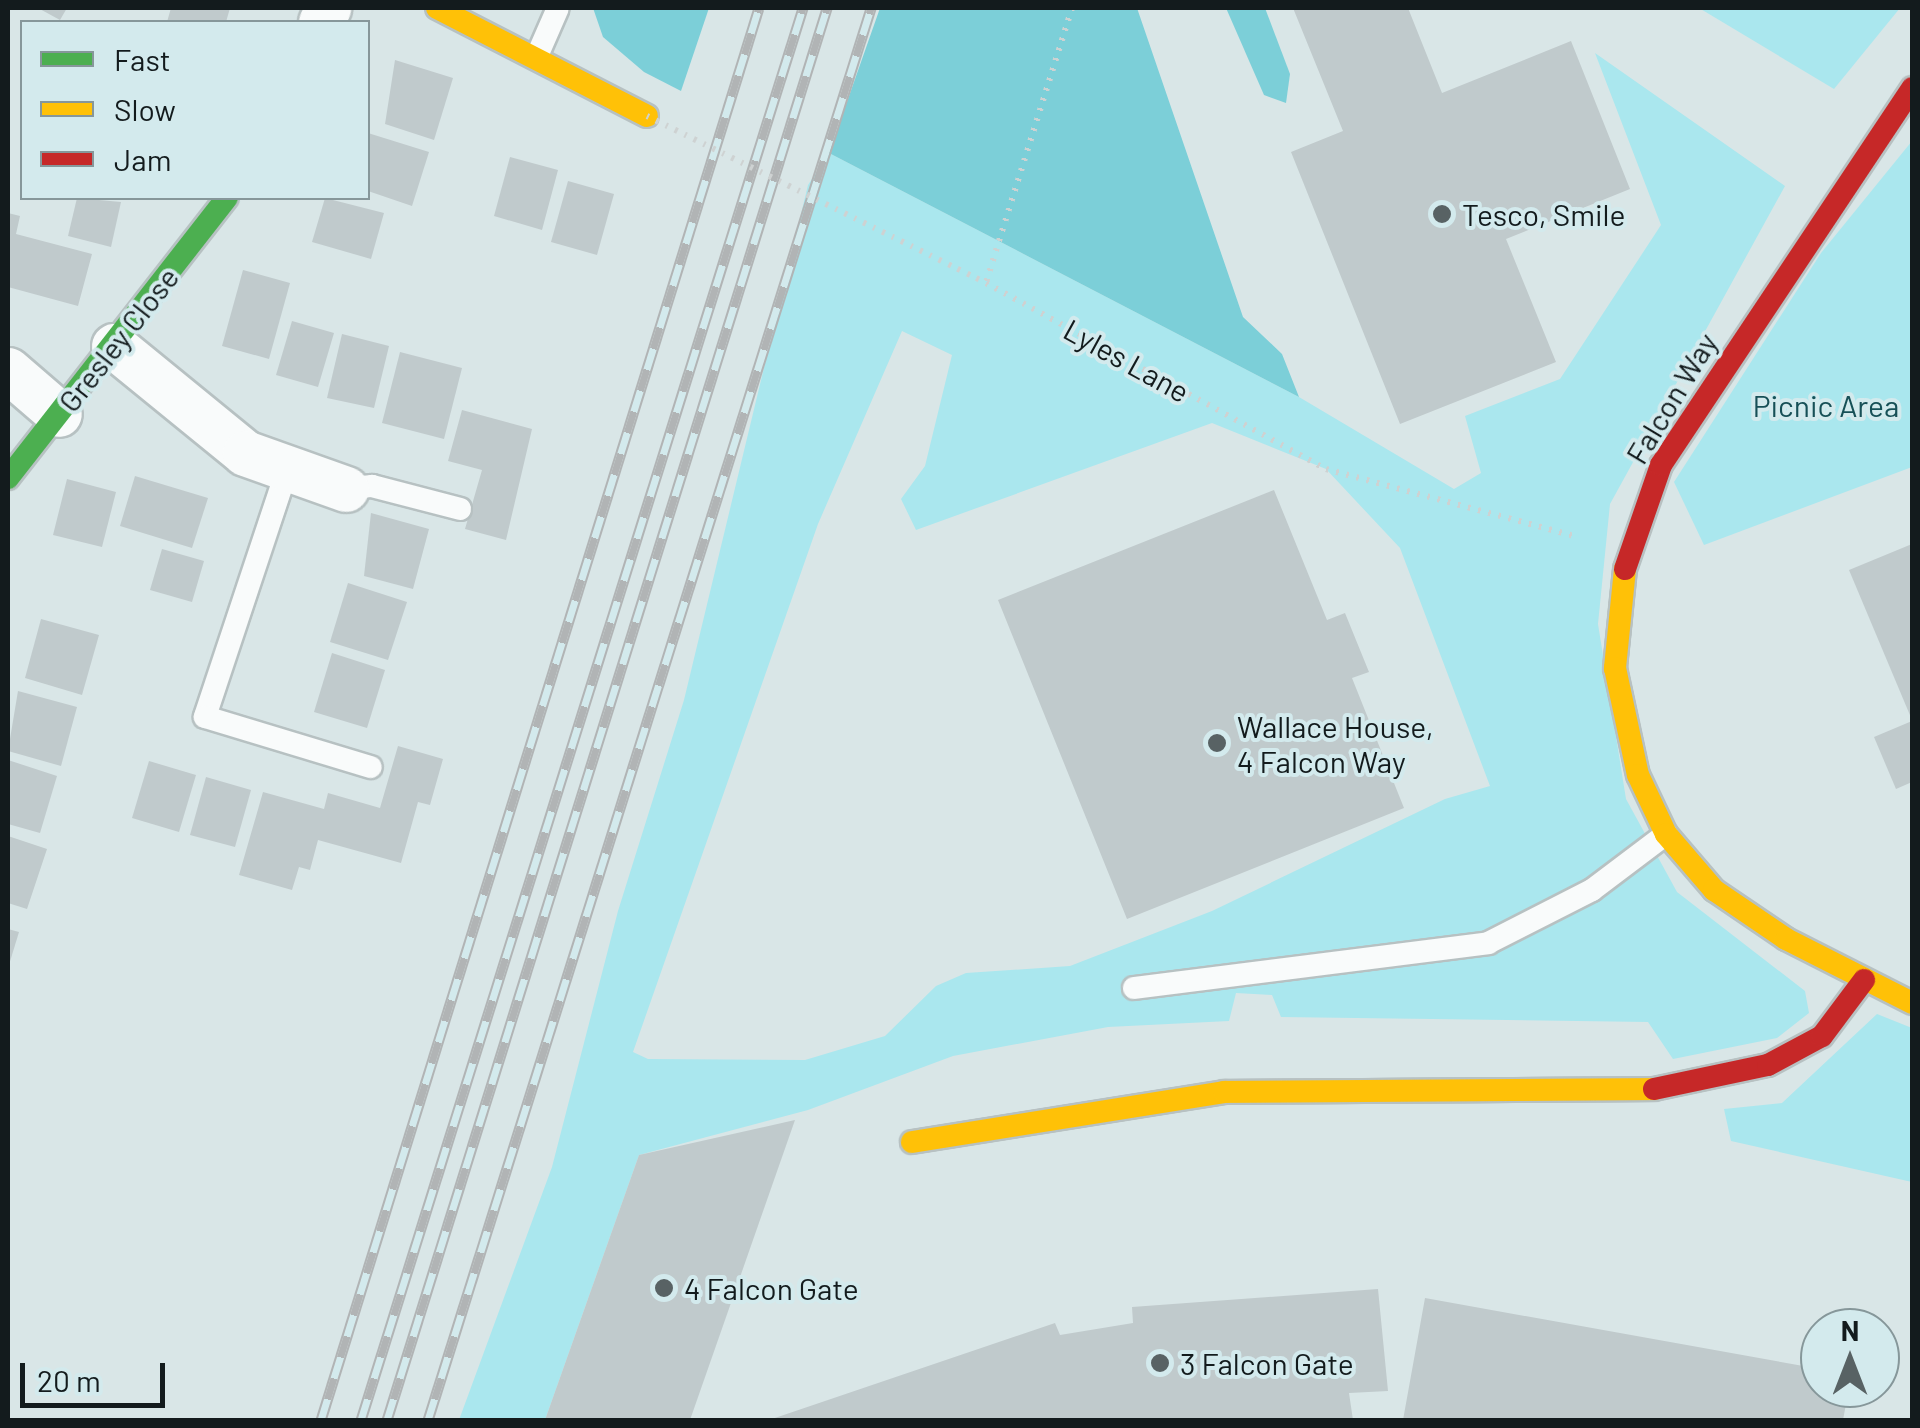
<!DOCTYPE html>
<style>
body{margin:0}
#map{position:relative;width:1920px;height:1428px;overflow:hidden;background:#d9e6e7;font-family:Barlow,sans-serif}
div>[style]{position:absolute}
.green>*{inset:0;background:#aae7ee}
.forest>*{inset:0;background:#7ccfd8}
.building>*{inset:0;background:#c0cacc}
.path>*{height:6px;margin-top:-3px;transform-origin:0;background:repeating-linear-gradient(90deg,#ced2d2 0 2.5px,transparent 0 10.5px)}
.roads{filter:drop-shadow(2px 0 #b7c1c2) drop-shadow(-2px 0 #b7c1c2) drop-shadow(0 2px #b7c1c2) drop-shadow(0 -2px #b7c1c2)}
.lane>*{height:22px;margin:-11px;padding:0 11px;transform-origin:11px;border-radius:11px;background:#f9fbfb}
.street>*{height:45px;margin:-22.5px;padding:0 22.5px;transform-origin:22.5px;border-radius:22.5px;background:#f9fbfb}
.fast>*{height:22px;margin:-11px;padding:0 11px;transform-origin:11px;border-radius:11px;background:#4caf50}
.slow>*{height:22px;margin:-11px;padding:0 11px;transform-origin:11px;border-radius:11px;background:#ffc107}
.jam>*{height:22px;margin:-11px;padding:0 11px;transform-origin:11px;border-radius:11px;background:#c62828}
.rail>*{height:11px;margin-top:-5.5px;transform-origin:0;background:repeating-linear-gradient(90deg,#d3eaed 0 22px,#b1b4b5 0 44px);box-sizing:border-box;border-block:2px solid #b1b4b5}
.path-bridge>*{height:6px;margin-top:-3px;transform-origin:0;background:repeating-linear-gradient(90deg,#ced2d2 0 2.5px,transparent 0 10.5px)}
.dots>*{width:28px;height:28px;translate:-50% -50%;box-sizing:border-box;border:5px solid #d3eaed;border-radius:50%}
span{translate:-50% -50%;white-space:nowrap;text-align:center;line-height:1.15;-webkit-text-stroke:8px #d3eaed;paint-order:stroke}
.poi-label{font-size:30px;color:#131b1d}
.left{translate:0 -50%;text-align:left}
.street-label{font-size:30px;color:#131b1d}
.park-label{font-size:30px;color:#175057}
.frame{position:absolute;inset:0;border:10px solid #131b1d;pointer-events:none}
.legend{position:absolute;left:20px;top:20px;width:350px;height:180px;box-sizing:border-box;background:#d3eaed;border:2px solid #86979a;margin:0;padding:12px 18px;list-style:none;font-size:30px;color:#131b1d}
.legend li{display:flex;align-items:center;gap:20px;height:50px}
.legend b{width:50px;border:2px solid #86979a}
.north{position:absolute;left:1800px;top:1308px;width:100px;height:100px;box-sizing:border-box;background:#d3eaed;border:2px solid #86979a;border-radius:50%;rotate:0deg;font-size:28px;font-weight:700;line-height:40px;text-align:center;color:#131b1d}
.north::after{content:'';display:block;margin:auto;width:35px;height:45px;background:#586264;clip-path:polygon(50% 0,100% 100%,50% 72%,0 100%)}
.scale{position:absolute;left:20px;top:1363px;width:145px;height:45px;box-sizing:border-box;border:5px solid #131b1d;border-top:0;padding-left:12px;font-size:30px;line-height:35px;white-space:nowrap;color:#131b1d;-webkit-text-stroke:8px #d3eaed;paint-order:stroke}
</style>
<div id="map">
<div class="green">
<i style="clip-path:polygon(1699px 8px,1900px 8px,1834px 89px)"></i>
<i style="clip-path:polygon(evenodd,1595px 53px,1785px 186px,1610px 504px,1598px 624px,1626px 799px,1677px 892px,1805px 991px,1809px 1013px,1777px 1038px,1673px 1059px,1648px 1022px,1281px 1017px,1272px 995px,1236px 993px,1229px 1021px,1108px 1027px,953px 1056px,808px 1110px,639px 1155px,545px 1420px,459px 1420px,552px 1167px,618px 911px,684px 700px,808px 185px,829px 153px,1299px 397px,1454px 489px,1481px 473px,1465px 416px,1560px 379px,1661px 225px,1595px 53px,902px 331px,952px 355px,925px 466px,901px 499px,916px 530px,1212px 423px,1326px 469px,1400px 548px,1490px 786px,1445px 799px,1212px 911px,1070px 966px,966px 973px,936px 986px,885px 1036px,805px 1060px,648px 1059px,633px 1052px,818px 524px,902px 331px)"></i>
<i style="clip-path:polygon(1912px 141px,1912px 467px,1704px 545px,1674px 482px,1821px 253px)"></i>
<i style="clip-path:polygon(1877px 1014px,1912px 1028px,1912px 1182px,1731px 1141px,1724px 1109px,1782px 1103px)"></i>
</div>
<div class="forest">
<i style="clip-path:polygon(593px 8px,709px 8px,681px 91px,644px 72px,603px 37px)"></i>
<i style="clip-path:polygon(880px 8px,1137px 8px,1243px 317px,1282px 354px,1299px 397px,829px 153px)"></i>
<i style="clip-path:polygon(1226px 8px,1265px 8px,1290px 74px,1286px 103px,1264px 95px)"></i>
</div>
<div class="building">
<i style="clip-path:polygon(38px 8px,67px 8px,60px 20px)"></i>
<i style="clip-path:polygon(171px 8px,230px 8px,226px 22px,167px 22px)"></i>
<i style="clip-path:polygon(1293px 8px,1408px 8px,1442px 93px,1571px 41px,1630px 189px,1506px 239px,1556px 362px,1400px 424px,1291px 152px,1343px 131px)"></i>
<i style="clip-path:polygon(395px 60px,453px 78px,434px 140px,385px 124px)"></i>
<i style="clip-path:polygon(368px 133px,429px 152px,412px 206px,368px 191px)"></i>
<i style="clip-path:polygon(510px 157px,558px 170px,542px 230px,494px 216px)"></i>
<i style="clip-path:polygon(568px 181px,614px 194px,597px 255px,551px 242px)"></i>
<i style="clip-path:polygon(77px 198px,121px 202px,111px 247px,68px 236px)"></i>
<i style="clip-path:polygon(325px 198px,384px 213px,371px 259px,312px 242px)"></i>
<i style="clip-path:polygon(8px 213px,20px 216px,16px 234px,92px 254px,78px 306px,8px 287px)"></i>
<i style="clip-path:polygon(243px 270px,290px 283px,269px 359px,222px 346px)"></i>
<i style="clip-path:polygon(292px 321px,334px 333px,318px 387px,276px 375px)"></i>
<i style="clip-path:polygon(342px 334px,389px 346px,374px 408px,327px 398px)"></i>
<i style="clip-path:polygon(400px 352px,462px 368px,444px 439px,382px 423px)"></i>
<i style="clip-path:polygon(462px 410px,532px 429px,506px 540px,465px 529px,482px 470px,448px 461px)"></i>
<i style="clip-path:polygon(135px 476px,208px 498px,192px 548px,120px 526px)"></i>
<i style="clip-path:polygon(67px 479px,116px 492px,102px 547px,53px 535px)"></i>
<i style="clip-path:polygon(1274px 490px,1327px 620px,1345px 613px,1369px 672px,1352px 678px,1404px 808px,1127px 919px,998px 600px)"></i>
<i style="clip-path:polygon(371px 513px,429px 529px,413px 589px,364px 576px)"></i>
<i style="clip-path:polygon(1912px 544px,1912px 720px,1849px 570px)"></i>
<i style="clip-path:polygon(162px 549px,204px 561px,192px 602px,150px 590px)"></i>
<i style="clip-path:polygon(348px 583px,407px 602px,388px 660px,330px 642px)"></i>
<i style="clip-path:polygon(41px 619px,99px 635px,82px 695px,25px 678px)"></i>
<i style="clip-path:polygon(332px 653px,385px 670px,367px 728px,314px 712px)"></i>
<i style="clip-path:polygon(18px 691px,77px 707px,61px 766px,8px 751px)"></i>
<i style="clip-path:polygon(1912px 721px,1912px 782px,1896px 789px,1874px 737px)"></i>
<i style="clip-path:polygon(398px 746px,443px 759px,430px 805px,418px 802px,401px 863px,318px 840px,310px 870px,299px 867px,292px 890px,239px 875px,263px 792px,324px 809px,328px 793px,380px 808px)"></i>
<i style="clip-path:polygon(8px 760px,57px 776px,40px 833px,8px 824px)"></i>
<i style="clip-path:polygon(149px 761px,196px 775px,179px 832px,132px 818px)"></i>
<i style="clip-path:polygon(206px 777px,251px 790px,235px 847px,190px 835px)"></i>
<i style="clip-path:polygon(8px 836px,47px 849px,27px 909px,8px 903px)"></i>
<i style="clip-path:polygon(8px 929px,19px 932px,8px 968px)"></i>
<i style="clip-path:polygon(795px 1120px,690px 1420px,545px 1420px,639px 1155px)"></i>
<i style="clip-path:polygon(1378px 1289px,1388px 1391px,1349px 1393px,1353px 1420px,769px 1420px,1055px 1323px,1060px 1335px,1133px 1323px,1132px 1307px)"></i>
<i style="clip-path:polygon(1425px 1298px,1820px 1369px,1820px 1388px,1849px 1388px,1843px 1420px,1403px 1420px)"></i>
</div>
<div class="path">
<i style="left:1072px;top:8px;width:288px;rotate:107.4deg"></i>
<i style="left:986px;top:283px;width:388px;rotate:28.7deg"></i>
<i style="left:1326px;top:469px;width:261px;rotate:15.1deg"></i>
</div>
<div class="roads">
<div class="lane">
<i style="left:537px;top:56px;width:52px;rotate:-66.4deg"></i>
<i style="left:286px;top:473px;width:257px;rotate:108.4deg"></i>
<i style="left:205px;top:717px;width:173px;rotate:16.8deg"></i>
<i style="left:346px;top:489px;width:26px;rotate:-7deg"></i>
<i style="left:372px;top:486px;width:91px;rotate:14.6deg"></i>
<i style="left:1134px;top:988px;width:357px;rotate:-7.2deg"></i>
<i style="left:1488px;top:943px;width:117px;rotate:-27deg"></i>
<i style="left:1592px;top:890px;width:93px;rotate:-37.1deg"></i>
</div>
<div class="street">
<i style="left:321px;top:22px;width:16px;rotate:-63deg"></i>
<i style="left:114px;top:346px;width:169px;rotate:39.2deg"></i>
<i style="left:245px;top:453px;width:107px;rotate:19.6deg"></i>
<i style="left:8px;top:370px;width:67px;rotate:40.8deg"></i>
</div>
<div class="fast">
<i style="left:8px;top:478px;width:355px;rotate:-52deg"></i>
</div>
<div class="slow">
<i style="left:437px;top:8px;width:236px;rotate:27.2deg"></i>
<i style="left:1625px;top:569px;width:100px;rotate:95.8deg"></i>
<i style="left:1615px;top:668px;width:109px;rotate:77.9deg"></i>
<i style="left:1638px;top:775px;width:65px;rotate:64.6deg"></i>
<i style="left:1666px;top:834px;width:74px;rotate:49.4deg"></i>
<i style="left:1714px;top:890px;width:87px;rotate:34.2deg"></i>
<i style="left:1786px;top:939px;width:141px;rotate:26.9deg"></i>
<i style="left:912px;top:1142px;width:316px;rotate:-9.1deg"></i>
<i style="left:1224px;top:1092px;width:430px;rotate:-0.4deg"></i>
</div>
<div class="jam">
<i style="left:1625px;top:569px;width:110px;rotate:-70.9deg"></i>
<i style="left:1661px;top:465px;width:453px;rotate:-56.3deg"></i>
<i style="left:1654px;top:1089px;width:116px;rotate:-11.9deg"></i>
<i style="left:1768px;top:1065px;width:61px;rotate:-28.2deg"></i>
<i style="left:1822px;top:1036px;width:70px;rotate:-53.1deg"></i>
</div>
</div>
<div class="rail">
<i style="left:321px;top:1420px;width:1478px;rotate:-72.77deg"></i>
<i style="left:361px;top:1420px;width:1480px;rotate:-72.62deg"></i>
<i style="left:387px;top:1420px;width:1479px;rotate:-72.69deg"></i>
<i style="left:428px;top:1420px;width:1480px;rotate:-72.58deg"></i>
</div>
<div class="path-bridge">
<i style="left:647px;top:116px;width:378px;rotate:26.2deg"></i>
</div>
<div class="dots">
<i style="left:1442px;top:214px;background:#586264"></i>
<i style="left:1217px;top:743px;background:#586264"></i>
<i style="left:664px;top:1288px;background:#586264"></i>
<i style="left:1160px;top:1363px;background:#586264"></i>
</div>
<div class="poi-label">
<span class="left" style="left:1462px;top:214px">Tesco, Smile</span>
<span class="left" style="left:1237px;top:743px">Wallace House,<br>4 Falcon Way</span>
<span class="left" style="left:684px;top:1288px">4 Falcon Gate</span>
<span class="left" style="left:1180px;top:1363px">3 Falcon Gate</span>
</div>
<div class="street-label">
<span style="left:118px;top:339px;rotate:-52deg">Gresley Close</span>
<span style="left:1127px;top:360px;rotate:29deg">Lyles Lane</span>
<span style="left:1671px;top:398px;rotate:-59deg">Falcon Way</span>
</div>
<div class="park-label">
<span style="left:1826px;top:405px">Picnic Area</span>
</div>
<div class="frame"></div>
<ul class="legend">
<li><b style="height:12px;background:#4caf50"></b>Fast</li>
<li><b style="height:12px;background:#ffc107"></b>Slow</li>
<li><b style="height:12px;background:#c62828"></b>Jam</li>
</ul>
<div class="north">N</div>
<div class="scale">20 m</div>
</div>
